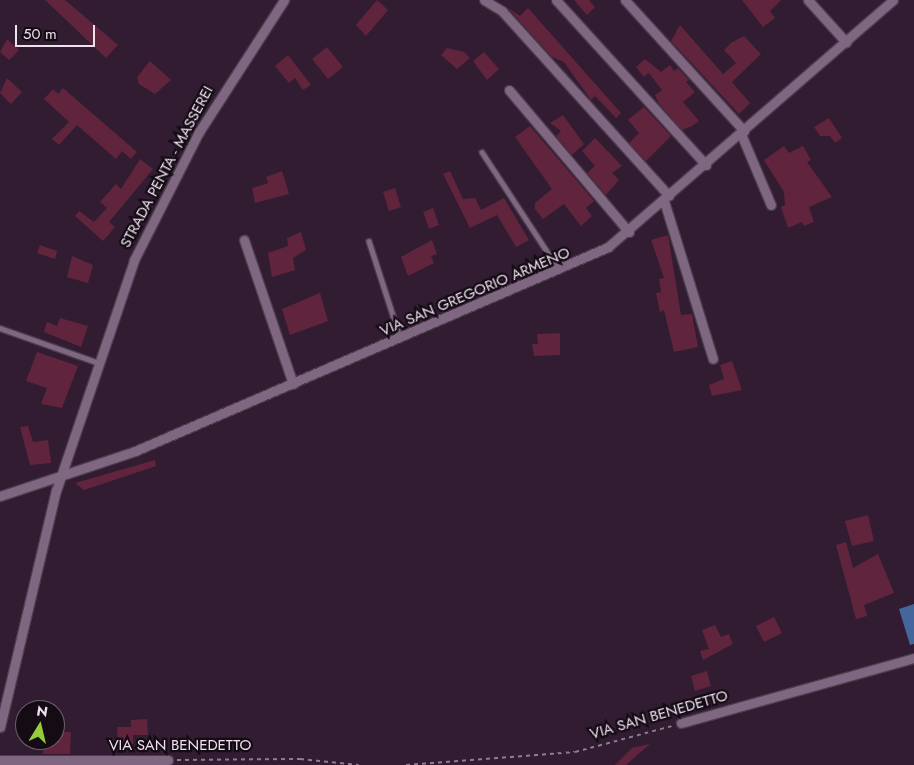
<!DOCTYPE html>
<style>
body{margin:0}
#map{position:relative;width:914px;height:765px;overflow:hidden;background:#311c32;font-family:Jost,sans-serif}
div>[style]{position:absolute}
.water>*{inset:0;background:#44669a}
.building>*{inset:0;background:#61243d}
.path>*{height:2px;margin-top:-1px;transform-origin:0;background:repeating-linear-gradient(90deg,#8e7c8f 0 4px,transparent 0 8px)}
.roads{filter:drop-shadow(1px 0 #4c3b4d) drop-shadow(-1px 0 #4c3b4d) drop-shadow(0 1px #4c3b4d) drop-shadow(0 -1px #4c3b4d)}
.service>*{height:4.5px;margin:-2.25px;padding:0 2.25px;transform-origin:2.25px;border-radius:2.25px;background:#7f6781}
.minor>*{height:9px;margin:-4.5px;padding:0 4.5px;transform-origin:4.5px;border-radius:4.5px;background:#7f6781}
span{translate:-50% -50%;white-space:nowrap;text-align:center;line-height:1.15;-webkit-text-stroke:4.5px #140b14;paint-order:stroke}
.street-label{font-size:15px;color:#efe1f0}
.north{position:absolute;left:15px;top:700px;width:50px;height:50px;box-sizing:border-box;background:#140b14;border:1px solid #6c616c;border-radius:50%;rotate:9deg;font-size:14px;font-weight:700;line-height:20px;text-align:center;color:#efe1f0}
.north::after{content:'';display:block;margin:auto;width:18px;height:22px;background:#95cc3b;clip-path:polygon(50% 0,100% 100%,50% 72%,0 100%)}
.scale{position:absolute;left:15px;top:25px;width:80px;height:22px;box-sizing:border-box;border:2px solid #efe1f0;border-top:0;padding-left:6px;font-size:15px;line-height:18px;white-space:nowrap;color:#efe1f0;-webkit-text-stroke:4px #140b14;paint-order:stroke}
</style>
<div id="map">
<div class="water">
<i style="clip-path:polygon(914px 604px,914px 644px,910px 645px,899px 609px)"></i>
</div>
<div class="building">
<i style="clip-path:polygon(45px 0,65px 0,118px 45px,106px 58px)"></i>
<i style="clip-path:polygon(377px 0,388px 10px,366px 36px,356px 25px)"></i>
<i style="clip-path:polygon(574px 0,589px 0,595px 7px,587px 15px)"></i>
<i style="clip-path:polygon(742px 0,781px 0,770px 11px,775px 18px,763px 27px)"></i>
<i style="clip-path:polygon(507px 7px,520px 16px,528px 8px,621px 113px,616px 118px,595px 96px,591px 100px,564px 62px,552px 57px)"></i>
<i style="clip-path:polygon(680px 25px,723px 74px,736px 63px,724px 50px,731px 43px,744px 36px,761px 54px,732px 82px,750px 103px,739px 114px,671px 41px)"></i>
<i style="clip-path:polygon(7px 39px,19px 50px,9px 60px,0 52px)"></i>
<i style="clip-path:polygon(327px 47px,343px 67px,328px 79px,312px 59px)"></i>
<i style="clip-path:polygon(447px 48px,464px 52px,470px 58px,457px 69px,441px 55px)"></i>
<i style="clip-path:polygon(484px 52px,499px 69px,487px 80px,473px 61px)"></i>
<i style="clip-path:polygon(288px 55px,311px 85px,303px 90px,295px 78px,289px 83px,275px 66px)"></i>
<i style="clip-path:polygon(645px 59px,661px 72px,670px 65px,674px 71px,678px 68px,689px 80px,686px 82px,695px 92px,683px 102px,699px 121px,692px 126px,682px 130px,659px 104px,655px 95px,662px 90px,649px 73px,644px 77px,636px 67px)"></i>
<i style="clip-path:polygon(150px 61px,171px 80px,155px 94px,139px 84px,137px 77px)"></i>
<i style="clip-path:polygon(7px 78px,22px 92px,11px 104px,0 93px)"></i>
<i style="clip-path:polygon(63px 88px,137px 152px,131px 159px,122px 151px,116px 159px,77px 125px,59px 145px,52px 139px,69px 122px,44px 99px,53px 89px,58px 94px)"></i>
<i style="clip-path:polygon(644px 107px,671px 136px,646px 161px,629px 143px,639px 133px,628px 120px)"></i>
<i style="clip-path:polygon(563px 115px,584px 144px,572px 155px,556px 136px,561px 131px,550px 123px)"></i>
<i style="clip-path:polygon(829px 118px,842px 138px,835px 143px,830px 136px,820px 136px,814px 127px)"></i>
<i style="clip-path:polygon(530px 126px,594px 201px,586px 208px,592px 216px,581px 226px,564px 204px,543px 219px,535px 209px,535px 203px,552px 189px,515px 137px)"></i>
<i style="clip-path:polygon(595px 138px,622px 166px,612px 173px,619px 180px,606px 195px,587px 173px,595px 166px,582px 151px)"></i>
<i style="clip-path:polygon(784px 146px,789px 153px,803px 146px,811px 160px,807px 162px,832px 197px,809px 207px,814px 222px,804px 226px,802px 222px,788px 228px,781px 207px,785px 205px,784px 192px,764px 160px)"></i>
<i style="clip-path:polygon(140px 159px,153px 169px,109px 222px,115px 227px,103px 241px,75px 216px,79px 211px,94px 222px,107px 208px,100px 202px,116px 184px,121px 189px)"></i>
<i style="clip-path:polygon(282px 171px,289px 194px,255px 203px,252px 188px,268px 183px,266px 177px)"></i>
<i style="clip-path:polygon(450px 171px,463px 199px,475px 198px,481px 210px,504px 198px,529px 240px,516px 247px,497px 215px,470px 228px,443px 174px)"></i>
<i style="clip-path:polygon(395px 188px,401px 207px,389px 211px,383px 192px)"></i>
<i style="clip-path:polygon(433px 208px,439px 225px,429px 229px,423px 212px)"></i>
<i style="clip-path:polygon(301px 232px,306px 250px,293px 258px,295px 270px,272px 277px,268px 253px,288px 246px,287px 238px)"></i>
<i style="clip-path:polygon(668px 235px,681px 315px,692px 314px,698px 347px,674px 352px,664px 310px,660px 312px,656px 293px,661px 292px,659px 279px,664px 278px,651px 240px)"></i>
<i style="clip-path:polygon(432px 240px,437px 254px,431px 256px,434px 263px,408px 276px,401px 257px)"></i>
<i style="clip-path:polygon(40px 245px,57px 251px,55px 259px,37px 253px)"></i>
<i style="clip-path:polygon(72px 256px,93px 265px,88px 283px,67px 277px)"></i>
<i style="clip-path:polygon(320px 293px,328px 321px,290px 335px,282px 309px)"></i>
<i style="clip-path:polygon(60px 318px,88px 326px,81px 347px,44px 332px,47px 322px,57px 326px)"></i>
<i style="clip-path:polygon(560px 333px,560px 355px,534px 356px,532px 344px,538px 344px,537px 334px)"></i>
<i style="clip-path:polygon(37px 352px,78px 366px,62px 408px,41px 404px,47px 388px,26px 381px)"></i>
<i style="clip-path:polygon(732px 361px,742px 390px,712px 396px,709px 385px,724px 379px,720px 365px)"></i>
<i style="clip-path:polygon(28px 426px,33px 442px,48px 440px,51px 463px,30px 465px,20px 427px)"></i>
<i style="clip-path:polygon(155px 460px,156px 466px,84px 490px,75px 483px)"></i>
<i style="clip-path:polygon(868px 515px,874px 541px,852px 546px,845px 521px)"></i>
<i style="clip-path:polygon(846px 542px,853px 568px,878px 554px,894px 593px,864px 605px,867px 616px,856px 619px,836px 545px)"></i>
<i style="clip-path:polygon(774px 617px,782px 633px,764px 642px,756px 626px)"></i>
<i style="clip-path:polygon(715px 625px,721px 637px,729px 634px,733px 644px,703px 660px,700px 651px,709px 649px,702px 630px)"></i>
<i style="clip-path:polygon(707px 671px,711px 686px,695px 691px,691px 676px)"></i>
<i style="clip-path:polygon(147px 719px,148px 735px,133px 735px,133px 744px,118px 745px,117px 727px,131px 727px,131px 720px)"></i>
<i style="clip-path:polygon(55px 732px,71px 732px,70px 754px,43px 754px,44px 740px,55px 740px)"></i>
<i style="clip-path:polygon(650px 744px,626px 765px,615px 765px,632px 748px)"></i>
</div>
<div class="path">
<i style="left:177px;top:760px;width:123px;rotate:-0.5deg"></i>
<i style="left:300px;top:759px;width:59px;rotate:5.8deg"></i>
<i style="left:406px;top:765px;width:169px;rotate:-4.4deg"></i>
<i style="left:575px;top:752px;width:100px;rotate:-15deg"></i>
</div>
<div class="roads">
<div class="service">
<i style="left:482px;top:152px;width:139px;rotate:56.8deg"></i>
<i style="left:369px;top:241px;width:101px;rotate:72.1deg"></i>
<i style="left:0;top:328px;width:105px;rotate:19.5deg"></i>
</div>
<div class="minor">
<i style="left:484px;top:0;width:21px;rotate:31deg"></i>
<i style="left:502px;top:11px;width:249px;rotate:47.9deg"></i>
<i style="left:556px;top:0;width:223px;rotate:47.7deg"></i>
<i style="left:625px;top:0;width:177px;rotate:47.7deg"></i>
<i style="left:808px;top:0;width:57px;rotate:47.9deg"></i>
<i style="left:509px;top:90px;width:186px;rotate:49.8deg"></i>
<i style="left:741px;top:134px;width:77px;rotate:67.1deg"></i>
<i style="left:664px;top:201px;width:165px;rotate:72.8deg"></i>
<i style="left:244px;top:240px;width:152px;rotate:71.2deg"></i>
<i style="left:0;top:496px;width:142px;rotate:-18.4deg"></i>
<i style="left:135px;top:451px;width:515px;rotate:-23.33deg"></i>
<i style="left:608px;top:247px;width:377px;rotate:-40.9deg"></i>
<i style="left:681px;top:723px;width:242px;rotate:-15.6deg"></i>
<i style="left:0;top:727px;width:243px;rotate:-76.7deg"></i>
<i style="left:56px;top:491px;width:244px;rotate:-71.3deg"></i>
<i style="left:134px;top:260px;width:144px;rotate:-63.1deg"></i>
<i style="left:199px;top:132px;width:157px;rotate:-57.2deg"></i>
<i style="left:0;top:760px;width:168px"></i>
</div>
</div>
<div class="street-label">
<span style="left:167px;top:167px;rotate:-62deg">STRADA PENTA - MASSEREI</span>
<span style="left:475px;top:292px;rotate:-23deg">VIA SAN GREGORIO ARMENO</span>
<span style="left:659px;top:715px;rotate:-16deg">VIA SAN BENEDETTO</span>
<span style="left:180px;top:746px">VIA SAN BENEDETTO</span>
</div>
<div class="north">N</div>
<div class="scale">50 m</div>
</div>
